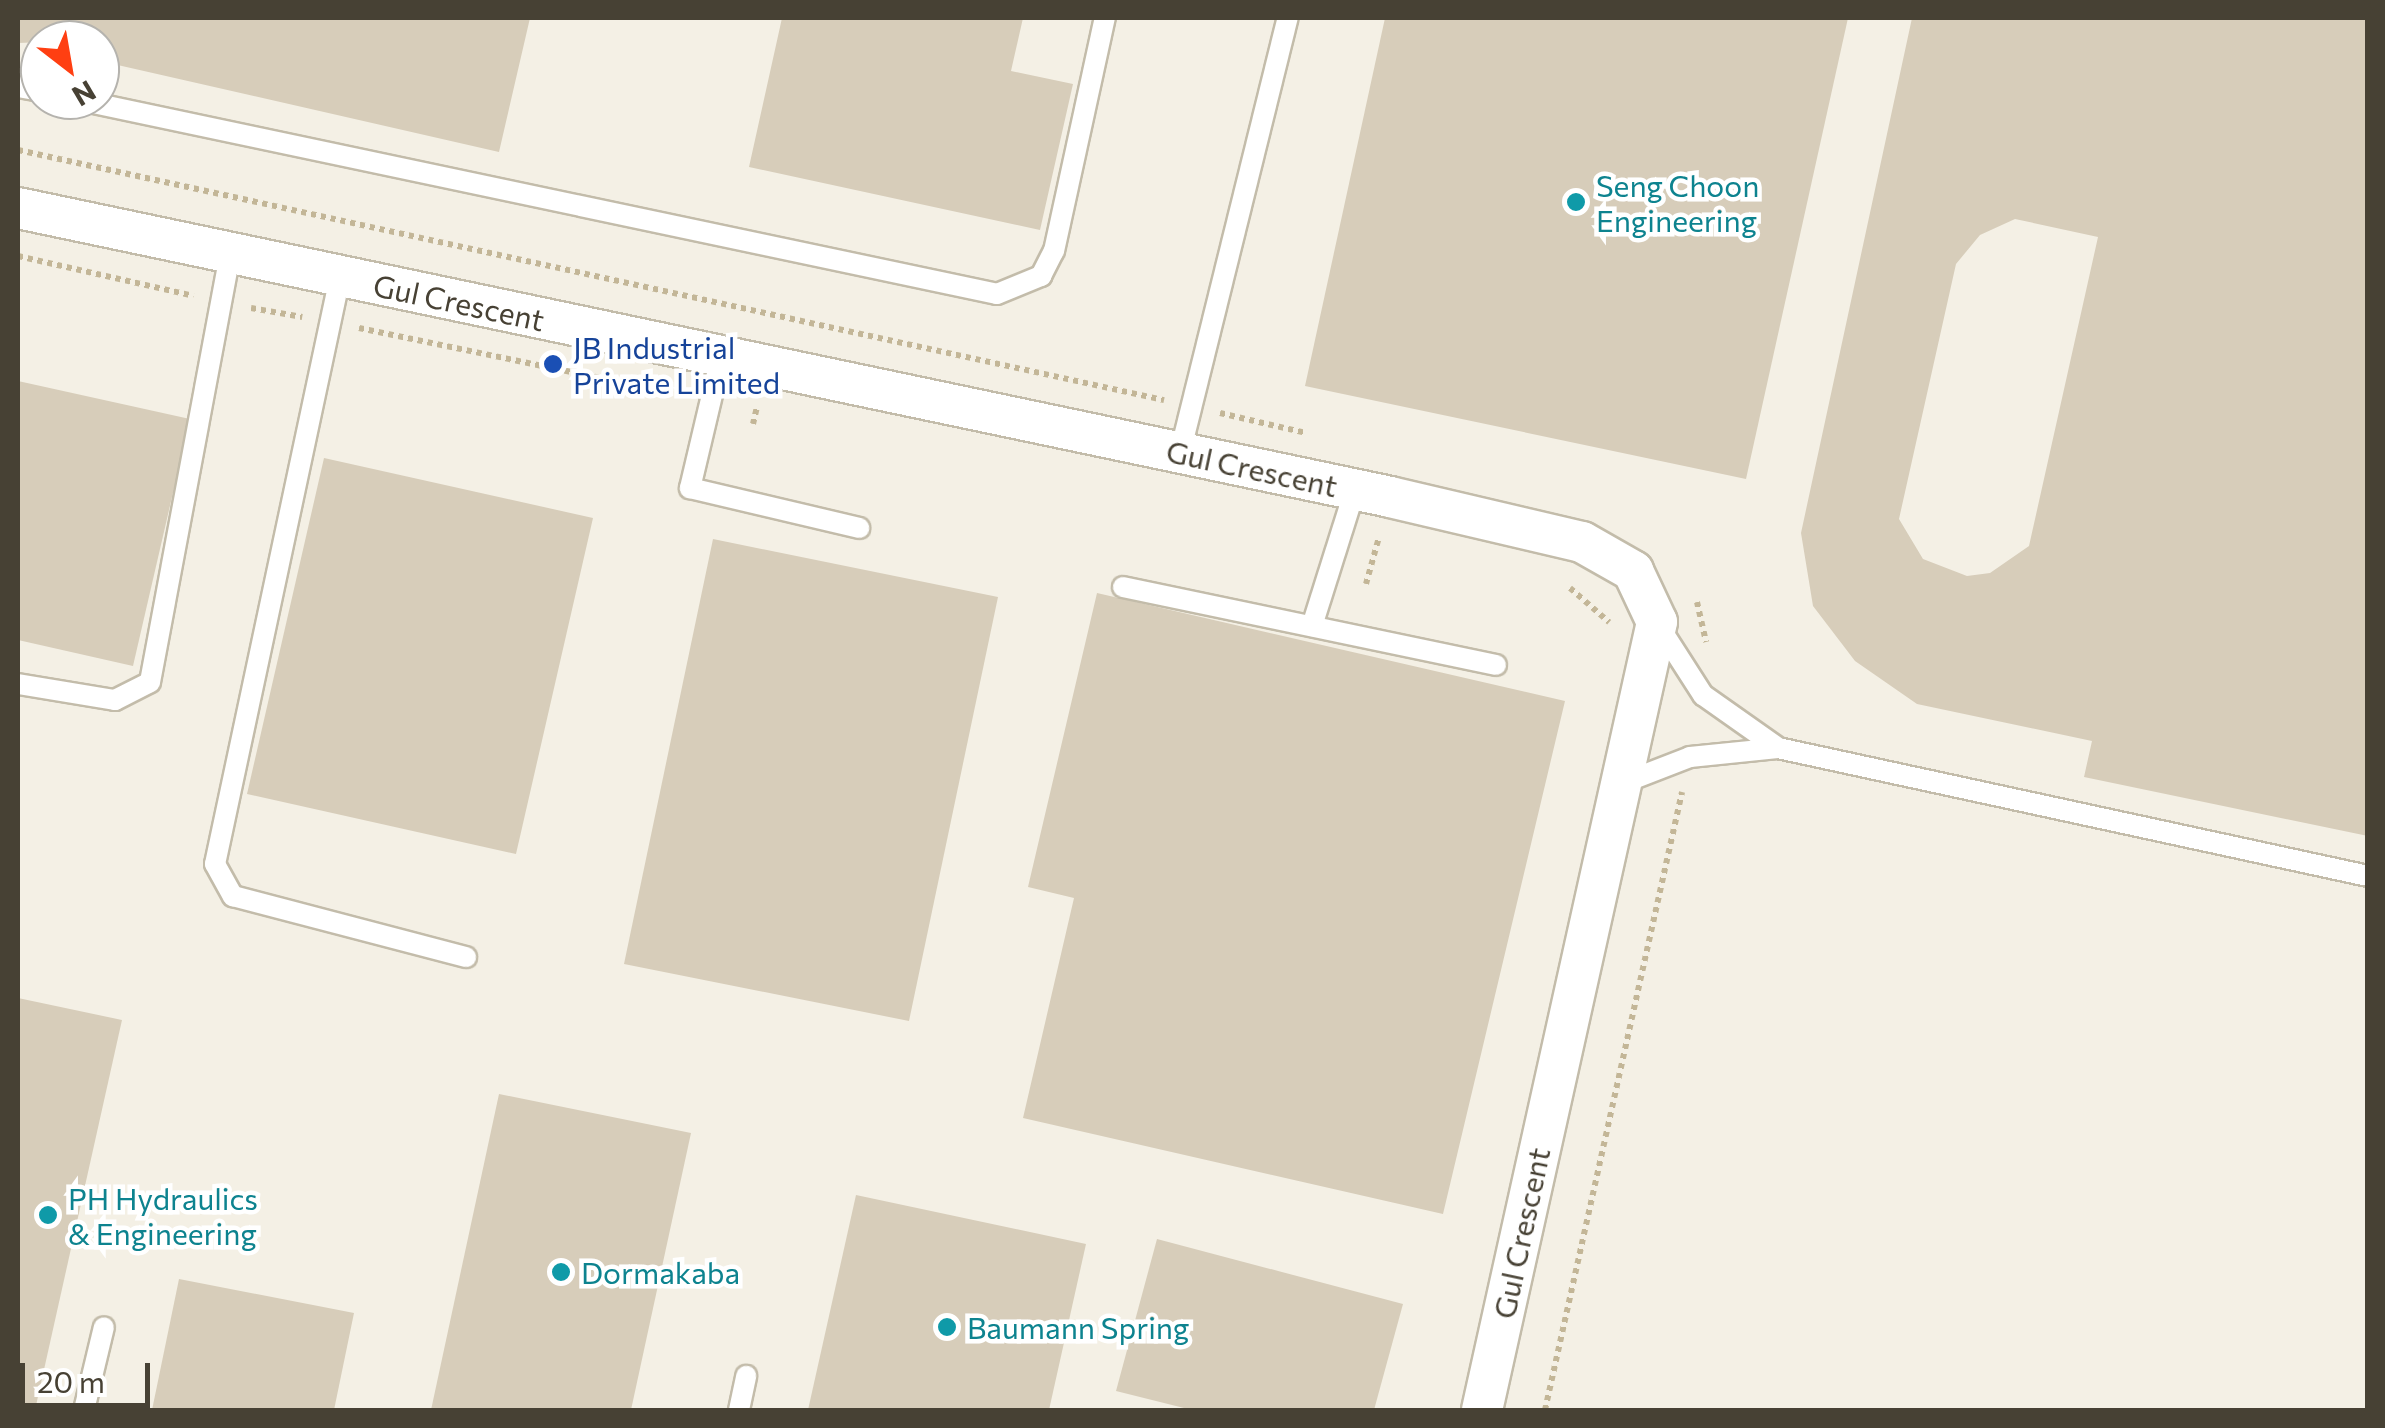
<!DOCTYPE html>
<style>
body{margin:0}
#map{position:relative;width:2385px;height:1428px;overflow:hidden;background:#f4f0e5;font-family:Commissioner,sans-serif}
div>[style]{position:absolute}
.building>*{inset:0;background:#d7cdba}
.path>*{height:6px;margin-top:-3px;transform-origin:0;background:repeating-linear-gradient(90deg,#c3b697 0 5px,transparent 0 10px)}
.roads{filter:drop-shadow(2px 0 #c3bcaa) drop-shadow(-2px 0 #c3bcaa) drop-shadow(0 2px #c3bcaa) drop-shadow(0 -2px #c3bcaa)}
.lane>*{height:20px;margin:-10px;padding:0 10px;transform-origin:10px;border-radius:10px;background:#fff}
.street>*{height:40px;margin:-20px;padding:0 20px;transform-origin:20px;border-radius:20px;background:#fff}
.dots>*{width:28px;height:28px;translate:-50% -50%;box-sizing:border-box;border:5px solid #fff;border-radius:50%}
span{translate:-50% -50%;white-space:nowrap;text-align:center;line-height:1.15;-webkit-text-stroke:9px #fff;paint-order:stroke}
.culture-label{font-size:30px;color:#0d838f}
.left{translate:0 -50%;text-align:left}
.street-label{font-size:30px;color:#474134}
.transit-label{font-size:30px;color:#164399}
.frame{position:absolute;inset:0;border:20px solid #474134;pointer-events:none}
.north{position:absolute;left:20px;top:20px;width:100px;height:100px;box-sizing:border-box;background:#fff;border:2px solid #b5b3ae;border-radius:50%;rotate:149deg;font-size:28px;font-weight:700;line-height:40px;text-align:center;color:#474134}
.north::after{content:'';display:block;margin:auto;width:35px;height:45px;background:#ff3f12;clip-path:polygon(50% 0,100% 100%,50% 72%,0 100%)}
.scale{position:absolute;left:20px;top:1363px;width:130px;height:45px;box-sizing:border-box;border:5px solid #474134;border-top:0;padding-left:12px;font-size:30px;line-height:35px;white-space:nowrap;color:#474134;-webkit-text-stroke:8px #fff;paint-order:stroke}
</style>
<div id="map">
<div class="building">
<i style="clip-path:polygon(18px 18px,530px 18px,499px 152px,100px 61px,100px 40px,18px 43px)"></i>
<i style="clip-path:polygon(782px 18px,1023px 18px,1011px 71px,1073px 84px,1040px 230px,749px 167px)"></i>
<i style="clip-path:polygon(1385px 18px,1848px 18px,1746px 479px,1305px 386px)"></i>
<i style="clip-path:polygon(evenodd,1912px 18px,2368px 18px,2368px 836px,2084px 777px,2092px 741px,1917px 704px,1855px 661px,1813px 606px,1801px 533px,1912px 18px,2015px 219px,2098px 237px,2029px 546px,1990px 573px,1967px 576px,1923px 559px,1899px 519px,1956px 264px,1980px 235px,2015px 219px)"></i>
<i style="clip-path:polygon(18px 381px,190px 419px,133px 666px,18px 640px)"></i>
<i style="clip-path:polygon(324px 458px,593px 518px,516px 854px,247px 794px)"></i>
<i style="clip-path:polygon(713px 539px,998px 597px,909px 1021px,624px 964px)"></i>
<i style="clip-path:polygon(1097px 593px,1565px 701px,1443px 1214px,1023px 1118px,1074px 898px,1028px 887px)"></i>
<i style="clip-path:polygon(18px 998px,122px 1020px,35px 1410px,18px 1410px)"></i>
<i style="clip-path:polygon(499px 1094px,691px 1133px,631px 1410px,431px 1410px)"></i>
<i style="clip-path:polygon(856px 1195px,1086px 1244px,1049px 1410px,808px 1410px)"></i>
<i style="clip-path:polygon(1157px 1239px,1403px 1304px,1374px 1410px,1192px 1410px,1116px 1391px)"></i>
<i style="clip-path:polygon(179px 1279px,354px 1313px,334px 1410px,152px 1410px)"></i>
</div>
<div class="path">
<i style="left:18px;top:150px;width:1173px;rotate:12.31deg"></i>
<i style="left:18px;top:256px;width:180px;rotate:12.8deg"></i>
<i style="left:251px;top:308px;width:52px;rotate:10deg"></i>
<i style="left:359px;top:328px;width:292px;rotate:11.7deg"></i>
<i style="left:1220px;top:413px;width:88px;rotate:13.1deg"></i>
<i style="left:753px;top:424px;width:18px;rotate:-77deg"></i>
<i style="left:1366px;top:584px;width:49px;rotate:-74.5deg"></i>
<i style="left:1570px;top:588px;width:52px;rotate:41.1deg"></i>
<i style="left:1697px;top:602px;width:41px;rotate:77.3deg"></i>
<i style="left:1545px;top:1410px;width:633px;rotate:-77.5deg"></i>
</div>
<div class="roads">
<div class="lane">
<i style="left:18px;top:87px;width:22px;rotate:10deg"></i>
<i style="left:79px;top:100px;width:938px;rotate:11.93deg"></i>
<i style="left:997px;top:294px;width:48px;rotate:-22.2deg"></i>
<i style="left:1041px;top:276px;width:28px;rotate:-63deg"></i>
<i style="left:1054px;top:251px;width:239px;rotate:-77.7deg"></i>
<i style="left:340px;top:277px;width:600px;rotate:102.02deg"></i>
<i style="left:215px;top:864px;width:37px;rotate:61deg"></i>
<i style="left:233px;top:896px;width:241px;rotate:14.7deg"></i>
<i style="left:721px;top:357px;width:135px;rotate:103.3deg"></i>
<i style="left:690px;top:488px;width:174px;rotate:13.3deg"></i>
<i style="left:1180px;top:453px;width:448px;rotate:-76.1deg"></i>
<i style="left:1123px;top:587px;width:381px;rotate:11.8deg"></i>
<i style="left:1312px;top:626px;width:143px;rotate:-72.5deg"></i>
<i style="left:1660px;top:628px;width:80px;rotate:57.3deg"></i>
<i style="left:1703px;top:695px;width:92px;rotate:35.2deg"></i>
<i style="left:18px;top:684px;width:98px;rotate:9.4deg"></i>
<i style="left:115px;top:700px;width:39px;rotate:-27deg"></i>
<i style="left:150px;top:682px;width:435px;rotate:-79.4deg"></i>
<i style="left:1623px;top:783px;width:72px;rotate:-21.2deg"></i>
<i style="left:1690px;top:757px;width:88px;rotate:-5.8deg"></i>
<i style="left:1778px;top:748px;width:604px;rotate:12.24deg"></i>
<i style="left:84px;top:1410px;width:85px;rotate:-76.5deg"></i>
<i style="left:739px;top:1410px;width:35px;rotate:-78deg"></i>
</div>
<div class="street">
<i style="left:18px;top:208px;width:1402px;rotate:11.89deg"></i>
<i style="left:1390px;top:497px;width:197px;rotate:13.2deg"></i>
<i style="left:1582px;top:542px;width:59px;rotate:29.6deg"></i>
<i style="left:1633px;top:571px;width:56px;rotate:64.8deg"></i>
<i style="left:1657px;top:622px;width:807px;rotate:102.52deg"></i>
</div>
</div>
<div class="dots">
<i style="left:1576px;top:202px;background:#0f9aa8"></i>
<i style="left:553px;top:364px;background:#1a4fb4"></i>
<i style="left:48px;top:1215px;background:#0f9aa8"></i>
<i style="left:561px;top:1272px;background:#0f9aa8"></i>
<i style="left:947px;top:1327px;background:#0f9aa8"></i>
</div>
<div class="culture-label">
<span class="left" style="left:1596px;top:202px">Seng Choon<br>Engineering</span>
<span class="left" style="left:68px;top:1215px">PH Hydraulics<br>&amp; Engineering</span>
<span class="left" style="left:581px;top:1272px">Dormakaba</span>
<span class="left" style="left:967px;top:1327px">Baumann Spring</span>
</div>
<div class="street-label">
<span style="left:459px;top:302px;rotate:12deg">Gul Crescent</span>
<span style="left:1252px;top:468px;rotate:12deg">Gul Crescent</span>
<span style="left:1521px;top:1233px;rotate:-78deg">Gul Crescent</span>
</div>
<div class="transit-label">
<span class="left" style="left:573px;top:364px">JB Industrial<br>Private Limited</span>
</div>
<div class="frame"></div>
<div class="north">N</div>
<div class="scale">20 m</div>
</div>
